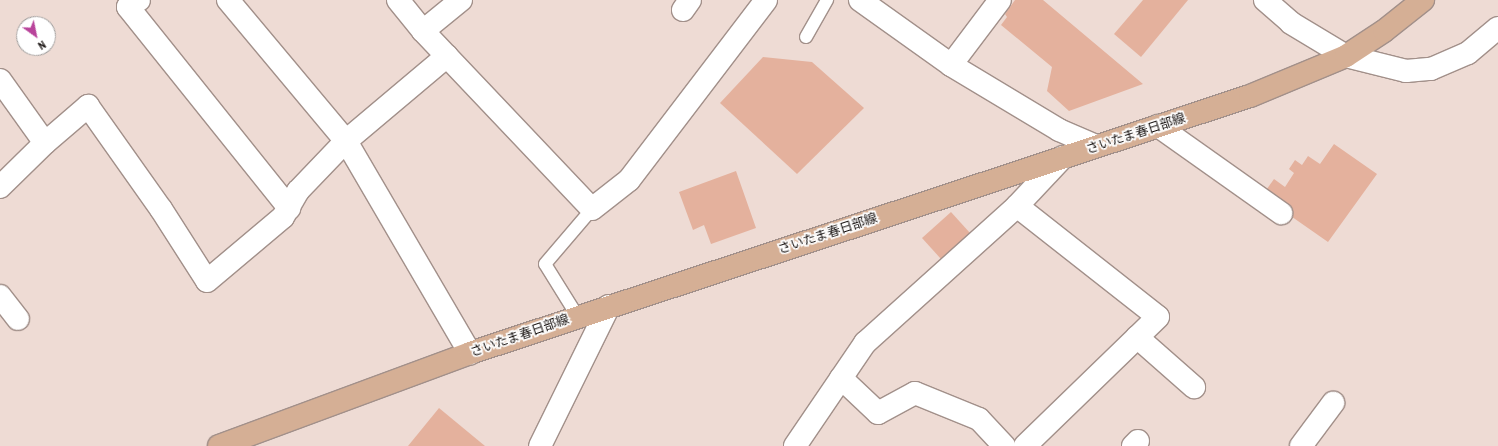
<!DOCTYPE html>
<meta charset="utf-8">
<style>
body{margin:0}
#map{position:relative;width:1498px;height:446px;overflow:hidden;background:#eedbd4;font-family:"Archivo Narrow","Noto Sans JP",sans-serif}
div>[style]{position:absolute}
.building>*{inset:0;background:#e4b19d}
.roads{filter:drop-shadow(1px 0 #a2908a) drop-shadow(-1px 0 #a2908a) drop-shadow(0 1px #a2908a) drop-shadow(0 -1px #a2908a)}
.lane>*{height:12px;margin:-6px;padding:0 6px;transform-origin:6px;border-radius:6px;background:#fff}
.street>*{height:22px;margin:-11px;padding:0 11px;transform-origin:11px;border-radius:11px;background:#fff}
.primary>*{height:22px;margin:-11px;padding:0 11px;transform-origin:11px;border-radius:11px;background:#d5af95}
span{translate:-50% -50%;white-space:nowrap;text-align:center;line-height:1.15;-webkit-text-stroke:3.5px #fff;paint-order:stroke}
.street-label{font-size:13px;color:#140e0c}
.north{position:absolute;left:16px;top:16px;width:40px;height:40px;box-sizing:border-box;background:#fff;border:1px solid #a19f9e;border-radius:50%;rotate:147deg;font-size:11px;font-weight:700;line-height:16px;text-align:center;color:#140e0c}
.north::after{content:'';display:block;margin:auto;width:14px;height:18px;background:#b9449b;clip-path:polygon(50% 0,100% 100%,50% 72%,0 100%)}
</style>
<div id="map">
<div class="building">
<i style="clip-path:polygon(1015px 0,1043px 0,1143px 84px,1069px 111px,1047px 91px,1052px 67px,1001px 25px,1007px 17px,1005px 14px)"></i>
<i style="clip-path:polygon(1143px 0,1188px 0,1141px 57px,1114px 34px)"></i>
<i style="clip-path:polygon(763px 57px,812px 62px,864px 108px,797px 174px,720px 103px)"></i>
<i style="clip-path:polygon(1334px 144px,1377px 174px,1328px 242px,1262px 196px,1274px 179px,1285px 187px,1294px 173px,1289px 169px,1295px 160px,1302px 165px,1308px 156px,1320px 164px)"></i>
<i style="clip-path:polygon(736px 171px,756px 228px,711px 244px,704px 225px,693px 230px,679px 192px)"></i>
<i style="clip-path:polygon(951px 212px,970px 233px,941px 259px,922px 238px)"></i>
<i style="clip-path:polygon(439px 408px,485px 446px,408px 446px)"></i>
</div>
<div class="roads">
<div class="lane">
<i style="left:806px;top:37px;width:43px;rotate:-60.4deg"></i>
<i style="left:578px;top:317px;width:62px;rotate:-121.9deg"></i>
<i style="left:545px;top:264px;width:72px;rotate:-49.5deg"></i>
</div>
<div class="street">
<i style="left:139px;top:0;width:13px;rotate:148deg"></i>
<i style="left:128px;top:7px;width:258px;rotate:51.3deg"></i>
<i style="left:228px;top:0;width:184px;rotate:50.1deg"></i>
<i style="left:346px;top:141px;width:246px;rotate:59.7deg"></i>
<i style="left:398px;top:0;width:40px;rotate:51deg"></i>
<i style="left:423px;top:31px;width:245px;rotate:46.5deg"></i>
<i style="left:592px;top:209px;width:47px;rotate:-38.1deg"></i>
<i style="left:629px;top:180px;width:226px;rotate:-52.7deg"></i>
<i style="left:860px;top:0;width:112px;rotate:35.5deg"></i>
<i style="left:951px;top:65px;width:126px;rotate:31deg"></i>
<i style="left:1059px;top:130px;width:40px;rotate:23.4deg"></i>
<i style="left:1265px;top:0;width:35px;rotate:41deg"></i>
<i style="left:1291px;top:23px;width:64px;rotate:31deg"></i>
<i style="left:1346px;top:56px;width:62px;rotate:14deg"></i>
<i style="left:1406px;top:71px;width:25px;rotate:-5deg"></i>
<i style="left:1431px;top:69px;width:40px;rotate:-23.4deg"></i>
<i style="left:1468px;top:53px;width:39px;rotate:-40deg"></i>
<i style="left:683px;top:10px;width:12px;rotate:-55deg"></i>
<i style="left:423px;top:31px;width:49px;rotate:-39.2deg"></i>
<i style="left:951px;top:65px;width:81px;rotate:-53deg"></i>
<i style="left:0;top:80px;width:77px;rotate:54.5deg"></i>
<i style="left:1158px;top:126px;width:151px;rotate:35.3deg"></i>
<i style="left:0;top:187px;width:63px;rotate:-44.4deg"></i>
<i style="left:45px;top:143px;width:57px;rotate:-40.7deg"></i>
<i style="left:88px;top:106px;width:126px;rotate:54.7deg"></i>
<i style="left:161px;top:209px;width:85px;rotate:57.4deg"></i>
<i style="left:207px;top:281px;width:99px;rotate:-40.1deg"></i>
<i style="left:283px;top:217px;width:30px;rotate:-60deg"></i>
<i style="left:298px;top:191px;width:69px;rotate:-46.2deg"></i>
<i style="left:346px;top:141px;width:132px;rotate:-40.1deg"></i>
<i style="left:1017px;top:206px;width:179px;rotate:38.2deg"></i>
<i style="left:1158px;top:317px;width:185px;rotate:135.9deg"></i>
<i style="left:0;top:296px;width:29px;rotate:52deg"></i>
<i style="left:1137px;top:337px;width:76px;rotate:41.3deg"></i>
<i style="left:841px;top:378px;width:51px;rotate:43.4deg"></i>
<i style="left:878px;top:413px;width:42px;rotate:-28.4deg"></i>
<i style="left:915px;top:393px;width:69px;rotate:22.1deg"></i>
<i style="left:979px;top:419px;width:37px;rotate:47deg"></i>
<i style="left:540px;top:446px;width:156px;rotate:-63.8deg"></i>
<i style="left:795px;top:446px;width:125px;rotate:-55.8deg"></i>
<i style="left:865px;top:343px;width:205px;rotate:-42deg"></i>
<i style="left:1017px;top:206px;width:67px;rotate:-46.8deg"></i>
<i style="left:1133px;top:446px;width:7px;rotate:-45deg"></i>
<i style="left:1301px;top:446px;width:54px;rotate:-53.3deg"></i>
</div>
<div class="primary">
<i style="left:219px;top:446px;width:268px;rotate:-20.3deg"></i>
<i style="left:470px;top:353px;width:821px;rotate:-18.24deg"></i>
<i style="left:1250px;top:96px;width:104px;rotate:-22.6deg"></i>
<i style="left:1346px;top:56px;width:45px;rotate:-33.3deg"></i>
<i style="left:1384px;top:31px;width:50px;rotate:-38.5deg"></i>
</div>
</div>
<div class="street-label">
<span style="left:1136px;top:134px;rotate:-18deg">さいたま春日部線</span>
<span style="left:828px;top:234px;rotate:-18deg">さいたま春日部線</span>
<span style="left:520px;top:336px;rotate:-19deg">さいたま春日部線</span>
</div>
<div class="north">N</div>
</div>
